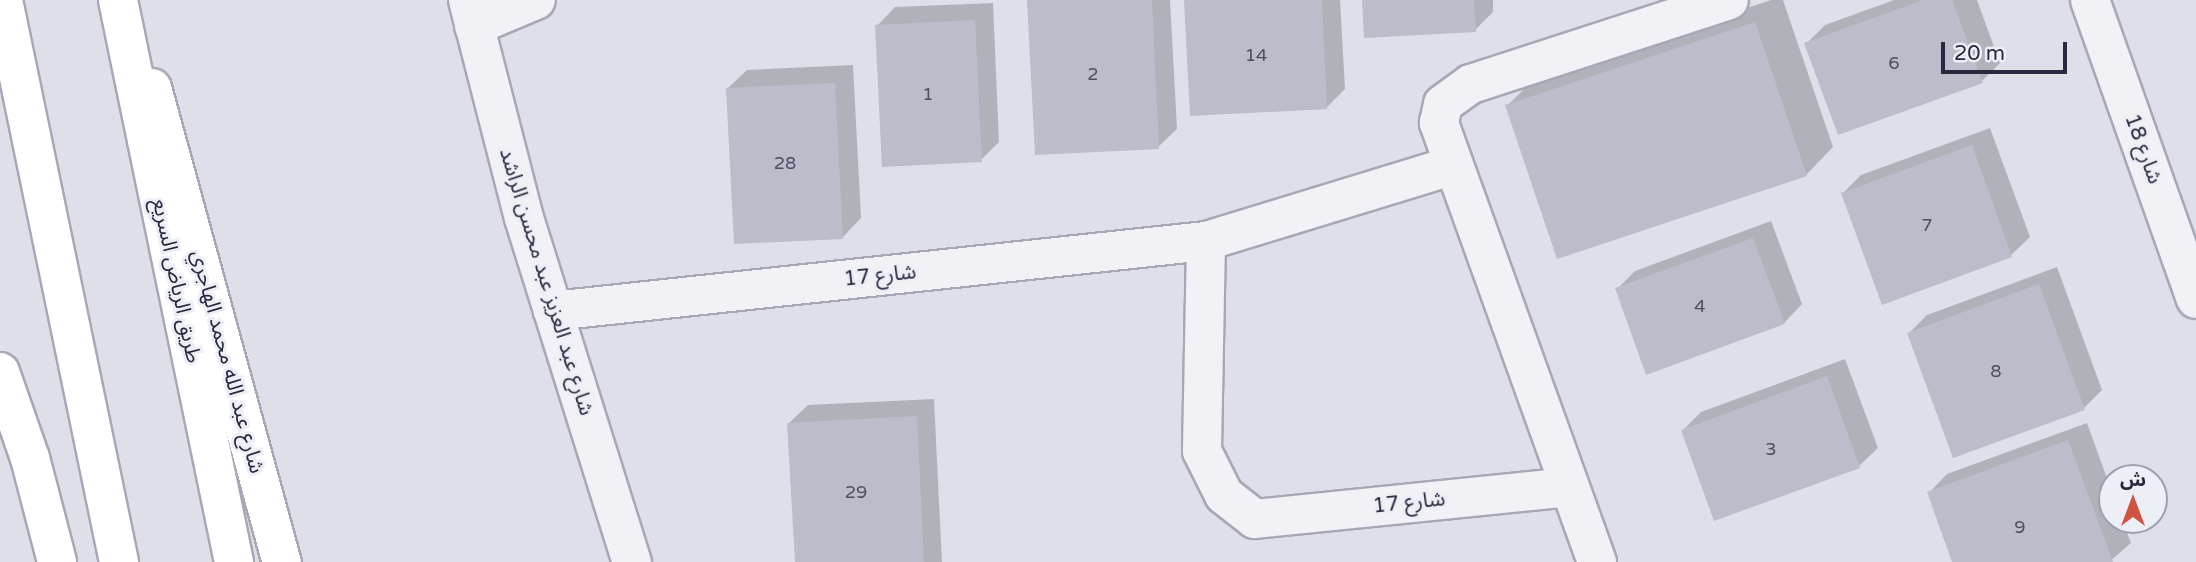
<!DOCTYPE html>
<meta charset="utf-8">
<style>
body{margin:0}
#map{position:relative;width:2196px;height:562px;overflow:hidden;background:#dedfe8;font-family:"Varela Round","Noto Sans Arabic",sans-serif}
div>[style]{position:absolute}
.shadow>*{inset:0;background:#0003}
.building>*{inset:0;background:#bbbdcb}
.roads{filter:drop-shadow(2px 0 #a7a8b5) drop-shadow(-2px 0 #a7a8b5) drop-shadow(0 2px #a7a8b5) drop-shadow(0 -2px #a7a8b5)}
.minor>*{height:38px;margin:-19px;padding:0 19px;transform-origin:19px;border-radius:19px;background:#f1f1f6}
.major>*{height:38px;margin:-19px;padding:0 19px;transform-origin:19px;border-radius:19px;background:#fff}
.highway>*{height:38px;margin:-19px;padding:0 19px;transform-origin:19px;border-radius:19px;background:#fff}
span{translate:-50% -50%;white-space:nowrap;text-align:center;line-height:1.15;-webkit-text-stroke:6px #eeeff6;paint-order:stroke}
.number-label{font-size:18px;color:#4c4e62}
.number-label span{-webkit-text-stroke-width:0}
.street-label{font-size:21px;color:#27293f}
.north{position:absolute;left:2098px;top:464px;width:70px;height:70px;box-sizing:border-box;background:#eeeff6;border:2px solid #9ea0ad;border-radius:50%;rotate:0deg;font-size:19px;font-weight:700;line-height:28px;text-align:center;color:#27293f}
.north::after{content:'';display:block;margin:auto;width:24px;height:32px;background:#d05340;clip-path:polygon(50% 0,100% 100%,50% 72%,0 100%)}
.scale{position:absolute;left:1941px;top:42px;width:126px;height:32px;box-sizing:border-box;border:4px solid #27293f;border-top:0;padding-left:9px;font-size:21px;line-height:24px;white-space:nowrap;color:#27293f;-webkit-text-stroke:5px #eeeff6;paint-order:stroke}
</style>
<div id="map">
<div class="shadow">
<i style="clip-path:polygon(1029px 0,1170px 0,1177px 129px,1158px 147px)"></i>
<i style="clip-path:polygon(1186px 0,1340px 0,1345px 89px,1326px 108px)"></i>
<i style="clip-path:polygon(1364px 0,1493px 0,1493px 12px,1475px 30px)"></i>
<i style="clip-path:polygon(1771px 0,1783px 0,1833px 147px,1806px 175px,1507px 106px,1534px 79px)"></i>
<i style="clip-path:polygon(1894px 0,1977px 0,2000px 63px,1982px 81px,1806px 44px,1825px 25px)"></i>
<i style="clip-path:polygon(993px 3px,999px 142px,981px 160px,877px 26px,895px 7px)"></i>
<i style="clip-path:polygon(853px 65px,861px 218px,843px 237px,728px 88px,747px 70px)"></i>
<i style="clip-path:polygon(1990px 128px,2030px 237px,2011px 255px,1883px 302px,1843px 193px,1861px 175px)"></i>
<i style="clip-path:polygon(1771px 221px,1802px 304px,1784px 323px,1617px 289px,1635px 271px)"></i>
<i style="clip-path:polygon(2057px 267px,2102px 390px,2084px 408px,1909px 333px,1927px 315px)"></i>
<i style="clip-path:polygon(1845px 359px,1878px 448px,1859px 466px,1715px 519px,1683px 430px,1701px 412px)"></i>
<i style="clip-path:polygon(934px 399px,942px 562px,796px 562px,789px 423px,808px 405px)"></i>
<i style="clip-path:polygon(2087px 423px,2112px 492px,2112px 520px,2122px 520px,2131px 543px,2109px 562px,1954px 562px,1929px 493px,1947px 474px)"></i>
</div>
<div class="building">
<i style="clip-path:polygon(1027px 0,1152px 0,1159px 149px,1035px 155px)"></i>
<i style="clip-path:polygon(1184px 0,1322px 0,1327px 109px,1190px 116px)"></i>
<i style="clip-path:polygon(1362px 0,1474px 0,1476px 32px,1364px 38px)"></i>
<i style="clip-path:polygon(1923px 0,1952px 0,1983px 83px,1838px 135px,1804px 43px)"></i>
<i style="clip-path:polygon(975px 20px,982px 162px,882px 167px,875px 25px)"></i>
<i style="clip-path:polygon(1755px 22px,1807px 176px,1557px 259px,1505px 105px)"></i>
<i style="clip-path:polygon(835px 83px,843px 239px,734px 244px,726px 88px)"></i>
<i style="clip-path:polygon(1972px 145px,2012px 257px,1882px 305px,1841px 193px)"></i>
<i style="clip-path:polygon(1753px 238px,1785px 324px,1646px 375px,1615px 288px)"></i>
<i style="clip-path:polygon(2039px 284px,2085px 410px,1953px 458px,1907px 333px)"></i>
<i style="clip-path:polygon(1827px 376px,1860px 468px,1714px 521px,1681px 430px)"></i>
<i style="clip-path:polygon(917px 416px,924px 562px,795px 562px,787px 423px)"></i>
<i style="clip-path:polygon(2068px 440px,2113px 562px,1952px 562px,1927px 492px)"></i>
</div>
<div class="roads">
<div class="minor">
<i style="left:468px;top:0;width:225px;rotate:75.6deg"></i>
<i style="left:524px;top:218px;width:361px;rotate:72.6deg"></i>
<i style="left:2090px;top:0;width:317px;rotate:70.5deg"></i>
<i style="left:474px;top:26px;width:67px;rotate:-22.8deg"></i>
<i style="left:1206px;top:241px;width:210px;rotate:91.1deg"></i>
<i style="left:1202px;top:451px;width:49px;rotate:63.4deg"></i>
<i style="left:1224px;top:495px;width:39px;rotate:38deg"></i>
<i style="left:1255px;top:519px;width:315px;rotate:-5.8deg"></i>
<i style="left:553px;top:311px;width:657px;rotate:-6.12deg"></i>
<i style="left:1206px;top:241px;width:256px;rotate:-17deg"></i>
<i style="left:1597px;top:562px;width:467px;rotate:-109.8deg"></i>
<i style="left:1439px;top:123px;width:19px;rotate:-78deg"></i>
<i style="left:1443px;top:104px;width:34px;rotate:-36deg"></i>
<i style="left:1471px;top:84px;width:271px;rotate:-18deg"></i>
</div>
<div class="major">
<i style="left:152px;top:88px;width:492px;rotate:74.7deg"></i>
<i style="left:0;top:372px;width:91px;rotate:70.8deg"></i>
<i style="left:30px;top:458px;width:107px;rotate:75.4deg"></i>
</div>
<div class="highway">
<i style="left:3px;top:0;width:574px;rotate:78.34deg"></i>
<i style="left:118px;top:0;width:574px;rotate:78.34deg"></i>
</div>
</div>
<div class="number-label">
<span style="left:1256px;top:55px">14</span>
<span style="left:1894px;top:63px">6</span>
<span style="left:1093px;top:74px">2</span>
<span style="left:928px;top:94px">1</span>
<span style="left:785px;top:163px">28</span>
<span style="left:1927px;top:225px">7</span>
<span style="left:1700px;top:306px">4</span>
<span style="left:1996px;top:371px">8</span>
<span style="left:1771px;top:449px">3</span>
<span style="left:856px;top:492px">29</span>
<span style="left:2020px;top:527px">9</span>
</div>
<div class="street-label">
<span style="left:2143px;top:149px;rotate:70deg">شارع 18</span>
<span style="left:880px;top:276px;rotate:-6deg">شارع 17</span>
<span style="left:176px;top:281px;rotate:78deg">طريق الرياض السريع</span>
<span style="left:546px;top:282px;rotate:73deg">شارع عبد العزيز عبد محسن الراشد</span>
<span style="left:227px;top:362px;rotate:75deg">شارع عبد الله محمد الهاجري</span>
<span style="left:1409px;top:503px;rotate:-6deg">شارع 17</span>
</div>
<div class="north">ش</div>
<div class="scale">20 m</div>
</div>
